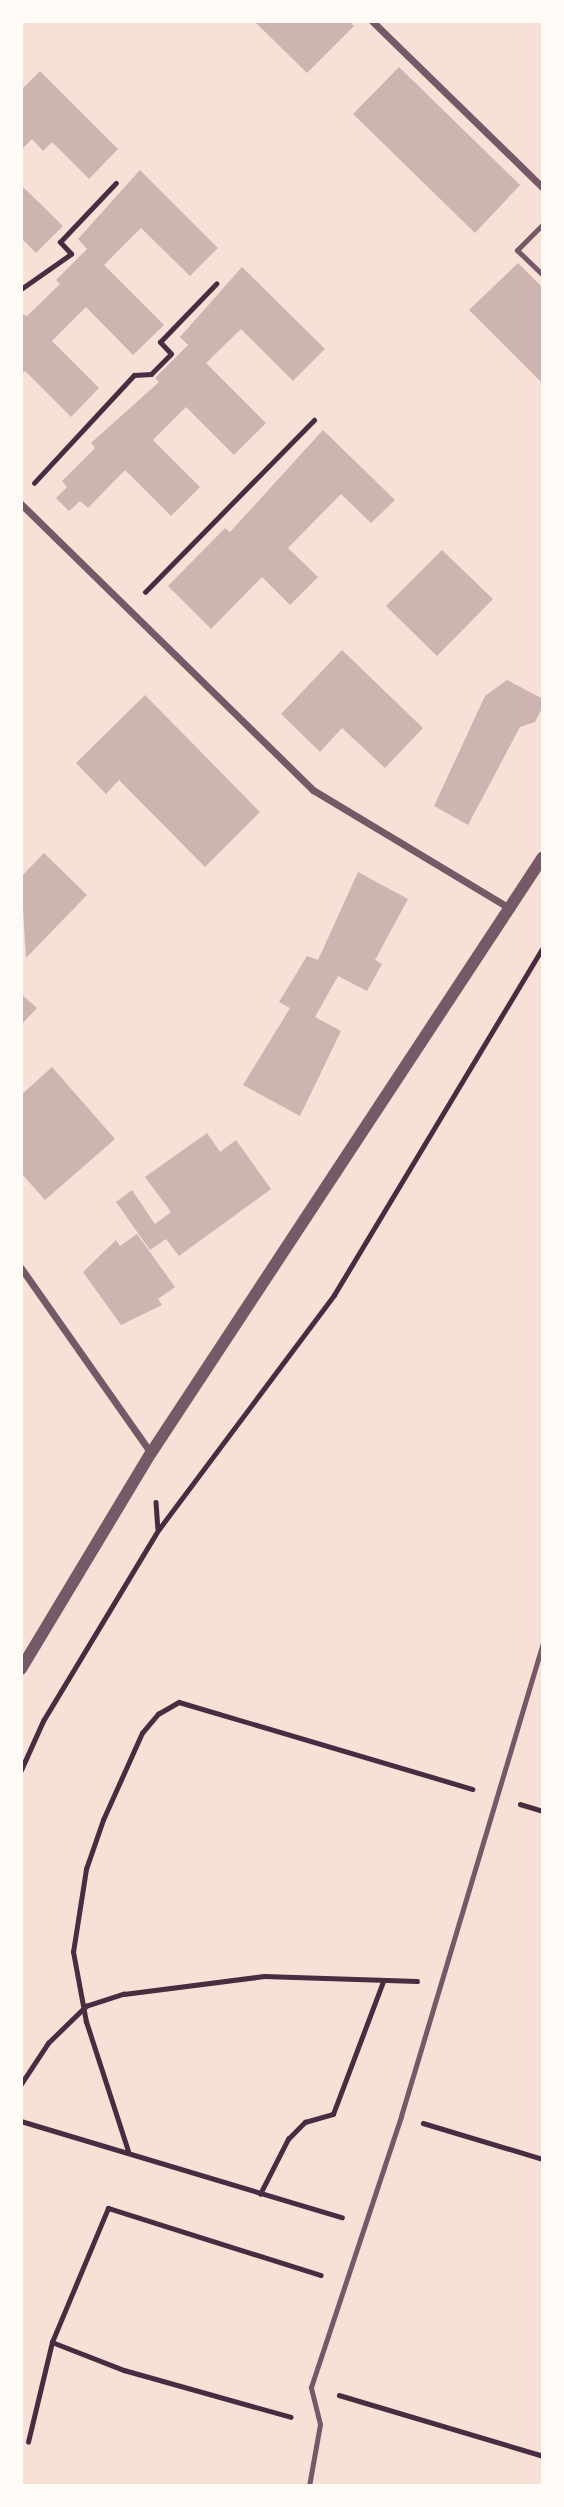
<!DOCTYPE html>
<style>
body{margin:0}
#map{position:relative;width:564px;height:2507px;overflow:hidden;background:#f7e1d7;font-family:Spectral,serif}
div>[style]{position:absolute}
.building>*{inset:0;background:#ccb4b1}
.path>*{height:4.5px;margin:-2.25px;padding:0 2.25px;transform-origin:2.25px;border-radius:2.25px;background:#4a2c40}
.service>*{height:5px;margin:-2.5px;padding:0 2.5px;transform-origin:2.5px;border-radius:2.5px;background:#755966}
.minor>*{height:7px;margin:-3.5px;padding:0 3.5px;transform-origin:3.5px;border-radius:3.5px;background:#755966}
.tertiary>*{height:12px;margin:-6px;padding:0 6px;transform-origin:6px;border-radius:6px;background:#755966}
span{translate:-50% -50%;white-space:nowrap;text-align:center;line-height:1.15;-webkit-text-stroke:5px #fffaf5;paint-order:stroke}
.frame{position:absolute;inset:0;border:23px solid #fffaf5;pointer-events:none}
</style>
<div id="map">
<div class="building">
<i style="clip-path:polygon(254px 21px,349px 21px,354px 26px,307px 73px)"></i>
<i style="clip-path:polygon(399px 67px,520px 185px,475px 233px,353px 114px)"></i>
<i style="clip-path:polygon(40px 71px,118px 149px,89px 179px,52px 142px,43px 151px,32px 139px,21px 150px,21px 90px)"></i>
<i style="clip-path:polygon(140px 170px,218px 248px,190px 276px,141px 228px,104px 265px,164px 325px,133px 355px,86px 307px,52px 341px,99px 388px,71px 417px,25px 371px,21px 375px,21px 313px,27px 316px,60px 284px,56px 280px,87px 249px,78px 239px)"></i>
<i style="clip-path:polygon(21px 185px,63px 226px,36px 253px,21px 238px)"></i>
<i style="clip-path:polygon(518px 263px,543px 288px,543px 384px,469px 310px)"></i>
<i style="clip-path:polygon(242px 267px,325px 349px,293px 381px,241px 329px,206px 363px,266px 423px,234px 455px,186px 407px,153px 440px,200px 487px,171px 516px,125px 470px,88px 508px,80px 501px,69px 511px,56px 498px,67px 487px,62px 481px,95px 448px,91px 443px,159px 382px,155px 378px,188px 345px,180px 337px)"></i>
<i style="clip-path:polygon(323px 430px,395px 500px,371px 523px,341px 494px,288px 548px,318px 577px,290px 605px,262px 577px,211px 629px,168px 586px,225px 528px,230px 532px)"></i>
<i style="clip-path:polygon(442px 550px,493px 599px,437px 656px,386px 606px)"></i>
<i style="clip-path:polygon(342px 650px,423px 728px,385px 768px,342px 728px,320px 752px,281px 714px)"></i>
<i style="clip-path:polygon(507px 680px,543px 699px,543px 706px,535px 722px,520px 727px,468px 825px,434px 806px,485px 696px)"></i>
<i style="clip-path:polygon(145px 695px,260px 812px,205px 867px,119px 780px,106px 794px,76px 763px)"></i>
<i style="clip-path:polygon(44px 853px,87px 895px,26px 958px,21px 877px)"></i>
<i style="clip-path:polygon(358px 872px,408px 899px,375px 960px,382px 964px,367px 991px,338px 976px,315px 1017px,341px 1031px,300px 1116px,243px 1085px,290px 1008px,279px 1002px,307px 956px,318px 960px)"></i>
<i style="clip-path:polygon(21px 994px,37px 1008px,21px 1025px)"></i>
<i style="clip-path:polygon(52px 1067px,115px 1139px,45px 1200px,21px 1173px,21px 1095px)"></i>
<i style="clip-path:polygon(207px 1133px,220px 1152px,236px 1140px,271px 1189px,179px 1256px,166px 1239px,150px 1250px,116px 1202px,132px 1190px,155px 1224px,171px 1212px,145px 1177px)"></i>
<i style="clip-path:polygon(137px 1234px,175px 1287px,158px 1299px,162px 1305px,121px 1325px,83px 1272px,116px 1240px,120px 1246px)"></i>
</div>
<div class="path">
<i style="left:21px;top:289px;width:61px;rotate:-35deg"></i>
<i style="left:71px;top:254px;width:16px;rotate:-133deg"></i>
<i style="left:60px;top:242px;width:81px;rotate:-46.5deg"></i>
<i style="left:34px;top:483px;width:147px;rotate:-47.2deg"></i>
<i style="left:134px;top:375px;width:17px;rotate:-3deg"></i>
<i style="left:151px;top:374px;width:28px;rotate:-45deg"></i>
<i style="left:171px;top:354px;width:16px;rotate:-133deg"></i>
<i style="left:160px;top:342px;width:81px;rotate:-46deg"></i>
<i style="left:145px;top:592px;width:241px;rotate:-45.5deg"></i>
<i style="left:156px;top:1502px;width:26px;rotate:86deg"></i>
<i style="left:21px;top:1770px;width:54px;rotate:-65.8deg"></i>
<i style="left:43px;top:1721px;width:224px;rotate:-58.9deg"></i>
<i style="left:159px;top:1529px;width:292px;rotate:-53.2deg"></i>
<i style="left:334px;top:1295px;width:406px;rotate:-59deg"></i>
<i style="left:520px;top:1804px;width:24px;rotate:17deg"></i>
<i style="left:21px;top:2084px;width:49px;rotate:-56.6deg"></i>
<i style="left:48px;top:2043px;width:53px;rotate:-44.2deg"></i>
<i style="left:86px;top:2006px;width:40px;rotate:-18deg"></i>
<i style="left:124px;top:1994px;width:141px;rotate:-7.3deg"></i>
<i style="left:264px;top:1976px;width:153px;rotate:1.9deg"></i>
<i style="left:21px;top:2121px;width:335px;rotate:16.7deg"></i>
<i style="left:423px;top:2123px;width:125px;rotate:16.7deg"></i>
<i style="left:128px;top:2151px;width:136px;rotate:-108deg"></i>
<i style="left:86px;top:2022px;width:71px;rotate:-100.5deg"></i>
<i style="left:73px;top:1952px;width:84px;rotate:-81.1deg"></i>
<i style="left:86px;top:1869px;width:52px;rotate:-70.9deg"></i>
<i style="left:103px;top:1820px;width:95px;rotate:-65.9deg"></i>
<i style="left:142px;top:1733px;width:25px;rotate:-50deg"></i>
<i style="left:158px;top:1714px;width:24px;rotate:-30deg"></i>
<i style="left:179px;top:1702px;width:306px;rotate:16.5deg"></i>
<i style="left:260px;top:2194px;width:62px;rotate:-63deg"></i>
<i style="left:288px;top:2139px;width:24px;rotate:-45deg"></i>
<i style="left:305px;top:2122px;width:29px;rotate:-16deg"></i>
<i style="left:333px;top:2114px;width:141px;rotate:-69.3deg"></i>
<i style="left:52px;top:2342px;width:77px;rotate:21.3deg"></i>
<i style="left:124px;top:2370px;width:173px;rotate:15.7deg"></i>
<i style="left:339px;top:2395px;width:213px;rotate:16.6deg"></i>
<i style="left:28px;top:2442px;width:103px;rotate:-76.5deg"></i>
<i style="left:52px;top:2342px;width:145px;rotate:-67.3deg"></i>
<i style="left:108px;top:2208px;width:223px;rotate:17.5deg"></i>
</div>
<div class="service">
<i style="left:543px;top:224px;width:37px;rotate:135deg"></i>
<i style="left:517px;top:250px;width:36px;rotate:44deg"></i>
<i style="left:309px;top:2486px;width:63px;rotate:-79.9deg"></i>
<i style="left:320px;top:2424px;width:38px;rotate:-104deg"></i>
<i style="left:311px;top:2387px;width:286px;rotate:-71.6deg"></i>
<i style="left:401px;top:2116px;width:494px;rotate:-73.3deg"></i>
</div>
<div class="minor">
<i style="left:372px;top:21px;width:239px;rotate:44.3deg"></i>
<i style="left:21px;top:504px;width:409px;rotate:44.4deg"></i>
<i style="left:313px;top:790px;width:231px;rotate:31deg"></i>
<i style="left:21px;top:1268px;width:226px;rotate:54.9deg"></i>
</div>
<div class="tertiary">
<i style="left:21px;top:1669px;width:252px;rotate:-59deg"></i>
<i style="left:151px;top:1453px;width:713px;rotate:-56.67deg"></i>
</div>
<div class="frame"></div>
</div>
